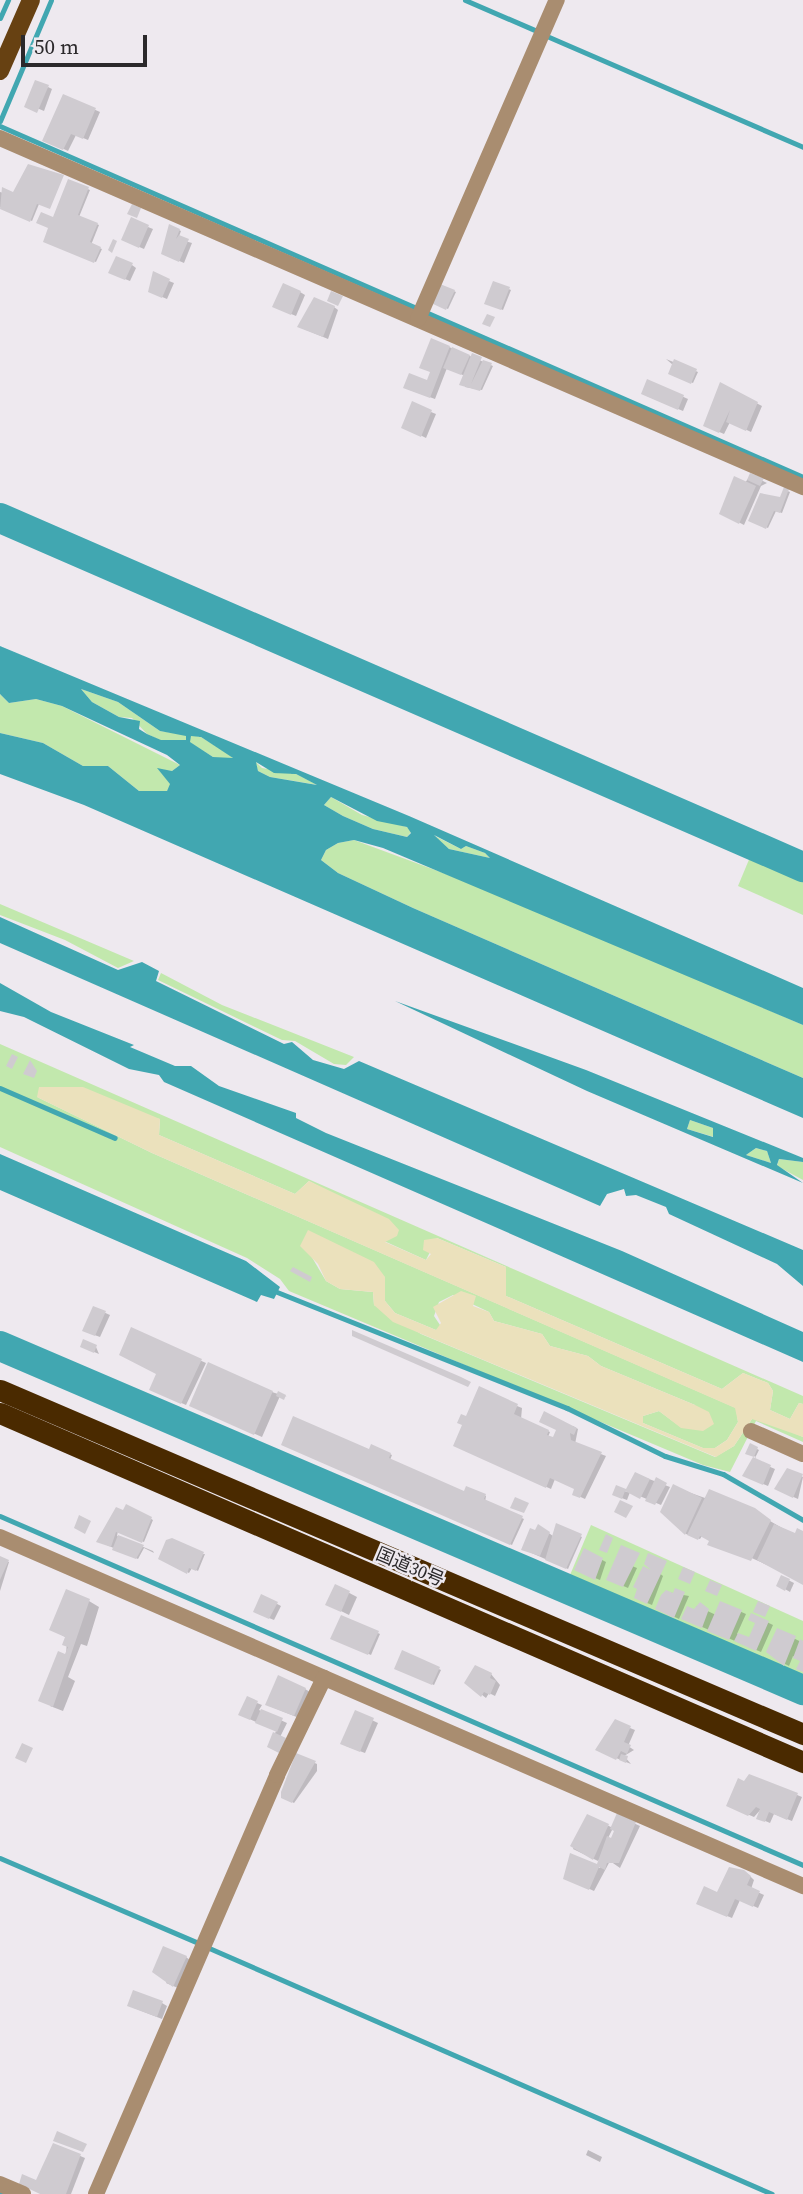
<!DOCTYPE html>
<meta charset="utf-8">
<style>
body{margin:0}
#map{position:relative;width:803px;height:2194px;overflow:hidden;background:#eee9ef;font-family:"Source Serif 4","Noto Sans JP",serif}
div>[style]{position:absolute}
.green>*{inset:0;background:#c2e8ad}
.sand>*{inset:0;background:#ebe1bc}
.water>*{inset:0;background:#41a7b1}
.shadow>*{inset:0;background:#0003}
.stream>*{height:5px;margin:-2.5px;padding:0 2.5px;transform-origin:2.5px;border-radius:2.5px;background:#41a7b1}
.river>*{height:30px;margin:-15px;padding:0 15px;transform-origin:15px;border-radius:15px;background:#41a7b1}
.building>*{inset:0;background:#cfcbd0}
.street>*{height:16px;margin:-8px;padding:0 8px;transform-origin:8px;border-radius:8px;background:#a98d70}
.primary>*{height:18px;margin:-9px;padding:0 9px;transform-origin:9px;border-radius:9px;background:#674112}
.highway>*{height:21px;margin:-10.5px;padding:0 10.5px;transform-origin:10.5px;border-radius:10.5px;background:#4a2a00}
span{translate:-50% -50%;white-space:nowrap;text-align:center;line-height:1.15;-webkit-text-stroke:5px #eee9ef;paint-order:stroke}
.street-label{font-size:18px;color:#2b292b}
.scale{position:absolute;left:21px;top:35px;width:126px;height:32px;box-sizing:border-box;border:4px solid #2b292b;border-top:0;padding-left:9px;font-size:21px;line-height:24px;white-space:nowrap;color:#2b292b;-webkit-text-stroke:5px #eee9ef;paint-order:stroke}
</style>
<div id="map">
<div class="green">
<i style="clip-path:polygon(81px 689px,118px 702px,160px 731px,186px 735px,187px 740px,160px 740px,147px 734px,132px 718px,119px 717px,92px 702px)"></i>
<i style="clip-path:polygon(0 694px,9px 703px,36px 699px,62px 706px,180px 765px,172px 771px,158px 769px,171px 784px,167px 791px,139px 791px,108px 766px,83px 766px,43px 743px,0 733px)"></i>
<i style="clip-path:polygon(191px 735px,201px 737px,233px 757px,229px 761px,213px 757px,189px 742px)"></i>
<i style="clip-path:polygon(255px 761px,262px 768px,296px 774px,318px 785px,270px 777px,258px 771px)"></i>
<i style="clip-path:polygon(331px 797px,362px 815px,407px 827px,411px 832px,407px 837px,373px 829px,343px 816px,324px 805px)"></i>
<i style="clip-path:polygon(433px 835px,461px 849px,466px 846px,485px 853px,490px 858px,449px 849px)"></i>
<i style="clip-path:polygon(354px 840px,500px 894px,803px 1025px,803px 1078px,413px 908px,338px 873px,321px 860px,326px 850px,338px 843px)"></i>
<i style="clip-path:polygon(753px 850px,803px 872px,803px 915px,738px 886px)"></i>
<i style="clip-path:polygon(0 904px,134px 961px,118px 968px,65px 940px,0 915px)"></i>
<i style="clip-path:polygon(161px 973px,222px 1005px,354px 1057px,346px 1065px,334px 1064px,295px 1041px,282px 1040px,158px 980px)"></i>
<i style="clip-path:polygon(0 1044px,803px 1396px,803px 1404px,799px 1403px,790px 1419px,770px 1410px,773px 1391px,768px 1383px,743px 1373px,722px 1389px,506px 1296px,506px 1267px,437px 1238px,426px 1260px,384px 1241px,342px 1199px,309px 1181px,295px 1194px,159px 1135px,160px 1119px,37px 1097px,152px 1153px,736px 1408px,738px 1422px,727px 1440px,715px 1448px,703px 1448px,643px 1423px,643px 1416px,659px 1411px,682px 1428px,695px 1405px,601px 1366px,588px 1356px,550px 1346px,542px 1334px,494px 1321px,489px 1312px,453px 1295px,439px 1302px,434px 1316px,442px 1328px,436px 1330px,395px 1313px,385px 1301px,385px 1277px,307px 1249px,326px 1281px,340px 1289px,373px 1292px,374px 1305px,421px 1334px,715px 1457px,734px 1446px,752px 1419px,758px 1417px,803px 1437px,803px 1442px,756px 1421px,730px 1472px,703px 1465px,289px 1291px,280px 1279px,247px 1258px,0 1147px)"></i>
<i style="clip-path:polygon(690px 1120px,713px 1128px,714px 1137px,687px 1129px)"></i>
<i style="clip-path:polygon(756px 1148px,767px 1151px,771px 1163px,746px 1155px)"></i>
<i style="clip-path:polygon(779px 1159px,803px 1162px,803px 1180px,777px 1166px)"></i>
<i style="clip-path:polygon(591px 1525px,803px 1621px,803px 1677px,570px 1575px)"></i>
</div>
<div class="sand">
<i style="clip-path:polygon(39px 1087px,83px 1087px,160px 1119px,159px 1135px,295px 1194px,309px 1181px,389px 1219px,399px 1230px,397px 1236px,385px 1242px,426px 1260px,431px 1254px,423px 1250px,424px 1240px,437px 1238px,506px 1267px,506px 1296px,722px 1389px,743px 1373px,768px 1383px,773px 1391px,770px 1410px,790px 1419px,799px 1403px,803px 1404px,803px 1437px,752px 1419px,734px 1446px,716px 1457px,393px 1322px,374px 1305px,373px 1292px,340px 1289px,326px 1281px,318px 1264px,300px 1246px,308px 1230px,374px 1262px,385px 1277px,385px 1301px,395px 1313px,436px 1330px,441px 1323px,433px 1307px,461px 1291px,476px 1296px,473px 1306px,489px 1312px,494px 1321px,542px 1334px,550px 1346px,588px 1356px,601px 1366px,695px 1405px,709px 1412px,714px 1424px,703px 1431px,681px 1428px,659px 1411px,643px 1416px,643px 1423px,703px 1448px,715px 1448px,727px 1440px,738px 1422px,735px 1408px,152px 1153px,37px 1097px)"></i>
</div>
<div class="water">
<i style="clip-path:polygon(evenodd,0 646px,409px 816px,803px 988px,803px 1025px,383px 848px,354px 840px,338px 843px,326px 850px,321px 860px,338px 873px,413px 908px,803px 1078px,803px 1118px,84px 805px,0 774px,0 733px,43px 743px,83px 766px,108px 766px,139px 791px,167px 791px,170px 784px,157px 768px,172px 771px,180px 765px,167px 755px,62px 706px,36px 699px,9px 703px,0 694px,0 646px,81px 689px,118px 702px,160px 731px,186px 736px,186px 740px,161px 740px,147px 734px,139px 729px,140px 721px,119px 717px,92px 702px,81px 689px,0 646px,191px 736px,201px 737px,233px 758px,213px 757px,190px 742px,191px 736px,0 646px,256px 762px,274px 773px,296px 774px,317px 785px,270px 777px,258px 771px,256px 762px,0 646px,331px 797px,377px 821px,407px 827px,411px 833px,407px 837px,373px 829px,343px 816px,324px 805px,331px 797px,0 646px,434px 835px,461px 849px,466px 846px,485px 853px,490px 858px,449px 849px,434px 835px)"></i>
<i style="clip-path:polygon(0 917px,118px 970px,142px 962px,159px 971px,156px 981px,284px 1044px,292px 1042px,313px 1060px,344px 1069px,359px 1061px,803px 1250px,803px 1286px,777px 1264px,669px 1214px,666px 1207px,636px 1195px,626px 1196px,624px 1189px,607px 1194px,600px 1206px,0 943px)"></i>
<i style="clip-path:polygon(0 983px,51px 1012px,134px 1045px,130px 1047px,175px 1066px,191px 1066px,219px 1086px,296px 1113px,296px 1118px,326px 1133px,622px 1251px,803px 1332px,803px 1362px,164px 1082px,159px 1075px,129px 1069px,24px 1017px,0 1011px)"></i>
<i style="clip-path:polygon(evenodd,395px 1001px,586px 1070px,803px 1158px,803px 1162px,779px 1159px,777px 1165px,803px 1183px,587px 1091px,395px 1001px,690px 1120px,713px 1128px,713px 1137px,687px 1129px,690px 1120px,395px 1001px,756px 1148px,767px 1151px,771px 1163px,746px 1155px,756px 1148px)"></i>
<i style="clip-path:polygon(0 1154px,246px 1261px,280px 1287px,274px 1299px,261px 1295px,257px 1302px,0 1190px)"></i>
</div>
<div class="shadow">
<i style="clip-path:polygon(48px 87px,52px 89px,44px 111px,32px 106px)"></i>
<i style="clip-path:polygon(64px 96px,100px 112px,88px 140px,76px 135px,68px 151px,49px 142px)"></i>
<i style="clip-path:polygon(69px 181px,90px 190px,79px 217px,99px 225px,91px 245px,102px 249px,96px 262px,45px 241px)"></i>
<i style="clip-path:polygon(0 192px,39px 204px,32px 221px,0 207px)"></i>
<i style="clip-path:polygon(170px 226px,181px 231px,178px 239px,192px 243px,184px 263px,168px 256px)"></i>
<i style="clip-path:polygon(148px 227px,153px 229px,144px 249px,128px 242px)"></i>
<i style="clip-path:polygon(132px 265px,136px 268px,130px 281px,115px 275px)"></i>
<i style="clip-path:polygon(169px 281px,174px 283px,167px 299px,155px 294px)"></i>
<i style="clip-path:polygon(494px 283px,511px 290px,503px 310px,486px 303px)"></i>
<i style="clip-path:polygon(441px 286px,456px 292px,448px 309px,434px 302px)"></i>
<i style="clip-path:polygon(300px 292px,305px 295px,296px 316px,279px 309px)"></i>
<i style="clip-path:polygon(334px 307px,338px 310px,328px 339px,304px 329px)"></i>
<i style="clip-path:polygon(449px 347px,493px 366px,482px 390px,465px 387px,465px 376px,447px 368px,435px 399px,410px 390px,428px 382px)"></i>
<i style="clip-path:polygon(666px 359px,698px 372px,693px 383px,674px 376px,673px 365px)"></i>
<i style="clip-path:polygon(648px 381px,688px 399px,683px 411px,647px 396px)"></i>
<i style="clip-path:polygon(721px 385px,762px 406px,751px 432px,730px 422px,724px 434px,710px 428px)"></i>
<i style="clip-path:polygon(431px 412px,436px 414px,426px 438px,408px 429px)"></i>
<i style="clip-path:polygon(751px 475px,767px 483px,761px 486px,744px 525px,721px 513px)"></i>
<i style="clip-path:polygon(785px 490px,790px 492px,782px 513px,776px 511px,768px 528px,750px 520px,781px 499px)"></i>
<i style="clip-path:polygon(94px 1308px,110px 1315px,100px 1337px,89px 1333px)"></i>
<i style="clip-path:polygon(132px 1330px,206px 1363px,186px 1405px,156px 1392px,158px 1373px)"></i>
<i style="clip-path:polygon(96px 1347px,99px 1354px,87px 1349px)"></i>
<i style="clip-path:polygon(272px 1392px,287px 1397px,280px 1396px,262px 1437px,198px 1409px)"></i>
<i style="clip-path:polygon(517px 1406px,522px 1408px,521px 1419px,550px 1432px,548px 1437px,554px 1440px,558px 1429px,573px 1426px,578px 1429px,575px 1444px,606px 1456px,585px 1499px,574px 1494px,576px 1489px,555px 1479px,551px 1489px,459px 1447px,467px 1418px)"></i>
<i style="clip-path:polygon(283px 1444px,370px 1451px,372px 1446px,392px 1455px,390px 1460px,465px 1493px,467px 1488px,486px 1496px,485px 1502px,524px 1519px,512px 1545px)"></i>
<i style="clip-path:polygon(751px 1446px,759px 1450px,754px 1460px,775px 1469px,768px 1486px,745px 1476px,756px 1457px,747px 1453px)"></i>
<i style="clip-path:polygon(788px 1470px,803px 1477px,798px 1499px,780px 1491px)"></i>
<i style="clip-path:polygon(636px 1474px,670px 1487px,661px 1505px,630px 1492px,627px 1500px,619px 1497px,617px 1488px,627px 1492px)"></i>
<i style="clip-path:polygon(674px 1487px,770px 1521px,803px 1540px,803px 1581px,702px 1536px,700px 1539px,686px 1534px,663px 1512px)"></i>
<i style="clip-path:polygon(127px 1506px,153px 1520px,144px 1542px,118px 1531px,117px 1536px,153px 1551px,154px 1553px,144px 1548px,138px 1559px,98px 1541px)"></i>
<i style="clip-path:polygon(557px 1526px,582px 1537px,568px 1569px,527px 1551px,535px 1532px,543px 1529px,553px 1536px)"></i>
<i style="clip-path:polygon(585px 1551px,606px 1562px,600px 1580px,576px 1570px)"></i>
<i style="clip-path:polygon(205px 1554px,198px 1571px,192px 1568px,189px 1573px,160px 1558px)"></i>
<i style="clip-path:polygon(0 1560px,9px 1562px,0 1591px)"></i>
<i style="clip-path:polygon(632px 1566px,637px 1568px,628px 1588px,612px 1581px)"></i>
<i style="clip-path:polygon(659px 1573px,663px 1576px,652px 1605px,640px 1600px)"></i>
<i style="clip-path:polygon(782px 1577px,794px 1583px,790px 1592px,778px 1585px)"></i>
<i style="clip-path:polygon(336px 1586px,357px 1597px,349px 1615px,335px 1608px)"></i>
<i style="clip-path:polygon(667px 1592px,689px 1596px,679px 1619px,662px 1611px)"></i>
<i style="clip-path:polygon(262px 1596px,281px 1606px,274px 1620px,259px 1614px)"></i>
<i style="clip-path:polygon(89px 1601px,99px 1607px,87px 1646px,81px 1644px,68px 1677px,75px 1681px,63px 1711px,50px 1706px,66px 1657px,67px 1638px,51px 1629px)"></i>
<i style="clip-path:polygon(721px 1603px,746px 1614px,737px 1634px,750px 1640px,757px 1623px,752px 1615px,773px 1625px,761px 1652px,688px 1621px,697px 1606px,716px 1615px)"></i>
<i style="clip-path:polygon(342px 1617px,380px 1634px,371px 1655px,333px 1638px)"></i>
<i style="clip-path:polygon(778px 1630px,803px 1643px,803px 1671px,802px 1661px,793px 1656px,789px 1666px,785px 1664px)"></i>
<i style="clip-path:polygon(403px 1653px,441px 1670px,434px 1685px,396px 1668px)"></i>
<i style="clip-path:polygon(491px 1674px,500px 1685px,495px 1696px,489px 1693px,486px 1698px,468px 1684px)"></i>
<i style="clip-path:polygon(305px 1689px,310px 1692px,299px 1718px,272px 1707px)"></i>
<i style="clip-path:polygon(257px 1703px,262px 1705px,259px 1710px,287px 1723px,280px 1737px,290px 1742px,284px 1754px,269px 1747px,276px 1731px,245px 1717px)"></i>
<i style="clip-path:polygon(355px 1712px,378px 1723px,365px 1753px,346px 1746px)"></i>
<i style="clip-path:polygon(630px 1728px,635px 1730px,628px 1746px,634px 1750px,624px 1756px,631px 1764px,606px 1754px,603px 1746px,604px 1736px)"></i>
<i style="clip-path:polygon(297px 1755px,317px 1764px,317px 1771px,294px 1803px,283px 1797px)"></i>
<i style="clip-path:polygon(750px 1776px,802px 1797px,792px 1821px,774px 1814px,770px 1823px,763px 1820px,762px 1808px,754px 1817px,733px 1808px)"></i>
<i style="clip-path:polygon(588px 1816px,613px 1828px,608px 1838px,613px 1840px,618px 1816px,640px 1826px,620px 1868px,610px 1861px,594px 1891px,570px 1880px,571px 1855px,600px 1868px,603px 1854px,598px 1861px,573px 1849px)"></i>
<i style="clip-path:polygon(749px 1875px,754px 1880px,751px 1889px,764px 1895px,758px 1908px,740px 1900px,732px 1918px,703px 1906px)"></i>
<i style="clip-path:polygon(186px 1957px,190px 1960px,178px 1988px,166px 1983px)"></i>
<i style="clip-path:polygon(162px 2003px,167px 2006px,162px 2019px,134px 2008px)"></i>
<i style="clip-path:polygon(54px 2145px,85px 2158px,71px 2194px,46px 2194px,37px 2182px)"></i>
<i style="clip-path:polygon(588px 2150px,602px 2157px,600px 2162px,586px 2155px)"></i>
</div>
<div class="stream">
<i style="left:465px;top:0;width:78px;rotate:23.3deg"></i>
<i style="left:0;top:18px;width:20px;rotate:-66deg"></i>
<i style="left:549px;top:37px;width:277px;rotate:23.4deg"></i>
<i style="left:0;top:121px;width:131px;rotate:-67.1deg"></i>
<i style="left:0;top:126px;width:876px;rotate:23.61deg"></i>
<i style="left:0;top:1088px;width:125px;rotate:23.5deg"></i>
<i style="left:272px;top:1290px;width:318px;rotate:21.8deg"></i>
<i style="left:567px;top:1408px;width:109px;rotate:26.1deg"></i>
<i style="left:665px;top:1456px;width:61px;rotate:17.2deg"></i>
<i style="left:723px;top:1474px;width:92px;rotate:29.9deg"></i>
<i style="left:0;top:1516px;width:876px;rotate:23.49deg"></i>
<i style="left:0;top:1858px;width:213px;rotate:23.2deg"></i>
<i style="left:209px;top:1948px;width:614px;rotate:23.6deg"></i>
<i style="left:0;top:2193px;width:2px;rotate:27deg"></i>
</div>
<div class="river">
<i style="left:0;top:518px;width:876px;rotate:23.49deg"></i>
<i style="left:0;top:1346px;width:874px;rotate:23.19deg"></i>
</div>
<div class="building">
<i style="clip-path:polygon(35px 80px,49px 85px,37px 113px,24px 107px)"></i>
<i style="clip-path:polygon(63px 94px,96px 108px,83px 139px,71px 134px,63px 150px,42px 141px)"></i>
<i style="clip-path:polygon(28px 164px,64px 175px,50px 209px,37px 204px,30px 222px,0 209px,2px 187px,13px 192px)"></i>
<i style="clip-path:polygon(68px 179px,89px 187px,78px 215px,98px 223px,90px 242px,101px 247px,94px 263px,43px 242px,48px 228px,36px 223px,41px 212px,53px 217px)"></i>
<i style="clip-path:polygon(132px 204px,141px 208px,137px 218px,127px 214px)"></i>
<i style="clip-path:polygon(131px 217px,149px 225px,139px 248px,121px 240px)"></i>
<i style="clip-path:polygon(169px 224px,180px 229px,176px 239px,179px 235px,189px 239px,179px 262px,161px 254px)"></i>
<i style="clip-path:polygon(113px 239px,117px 241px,112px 253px,108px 250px)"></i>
<i style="clip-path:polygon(116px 256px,133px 263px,125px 280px,108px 273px)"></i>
<i style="clip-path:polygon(153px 271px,170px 279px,162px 298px,148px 292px)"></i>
<i style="clip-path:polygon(493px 281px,510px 287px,501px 310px,484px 304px)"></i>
<i style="clip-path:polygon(283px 283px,301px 291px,291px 315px,272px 307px)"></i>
<i style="clip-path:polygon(440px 284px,455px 290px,446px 310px,431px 303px)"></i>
<i style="clip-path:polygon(331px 291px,343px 296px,338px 306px,327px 301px)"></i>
<i style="clip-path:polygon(314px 297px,335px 306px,323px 337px,297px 327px)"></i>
<i style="clip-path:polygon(487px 314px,495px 317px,490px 327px,482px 324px)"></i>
<i style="clip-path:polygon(431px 338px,450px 346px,430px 398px,403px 388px,409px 373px,427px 380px,430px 372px,419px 368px)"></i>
<i style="clip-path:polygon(452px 347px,470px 355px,461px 375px,443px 368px)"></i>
<i style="clip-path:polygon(472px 353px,482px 357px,471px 384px,483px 360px,492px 363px,480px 391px,459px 385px)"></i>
<i style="clip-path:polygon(674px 359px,697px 369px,691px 384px,668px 374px)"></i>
<i style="clip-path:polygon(647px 379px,684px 395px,678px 410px,641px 394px)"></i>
<i style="clip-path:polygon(720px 382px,758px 402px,746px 431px,726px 422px,730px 410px,719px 433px,703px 426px)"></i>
<i style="clip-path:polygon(412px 401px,432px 410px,421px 437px,401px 428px)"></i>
<i style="clip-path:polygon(750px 473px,764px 478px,760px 486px,747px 480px)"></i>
<i style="clip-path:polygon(734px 476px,756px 486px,739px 524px,719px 514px)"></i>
<i style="clip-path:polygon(784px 487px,789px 489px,780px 513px,774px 511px,766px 529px,748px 521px,760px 493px,780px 497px)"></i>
<i style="clip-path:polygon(12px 1054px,18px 1057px,12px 1069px,6px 1066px)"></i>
<i style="clip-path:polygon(30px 1060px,37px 1071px,34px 1078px,23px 1074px)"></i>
<i style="clip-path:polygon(293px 1267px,312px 1277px,310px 1282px,290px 1271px)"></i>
<i style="clip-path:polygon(93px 1306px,106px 1311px,95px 1336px,82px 1331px)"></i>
<i style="clip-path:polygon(131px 1327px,202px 1359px,181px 1404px,149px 1390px,156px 1374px,119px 1355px)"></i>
<i style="clip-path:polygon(352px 1330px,461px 1377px,471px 1382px,468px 1387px,352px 1336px)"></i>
<i style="clip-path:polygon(83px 1339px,97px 1345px,94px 1353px,80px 1347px)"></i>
<i style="clip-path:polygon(208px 1362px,273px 1391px,254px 1435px,189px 1406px)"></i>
<i style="clip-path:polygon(479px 1386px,518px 1404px,514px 1414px,549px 1430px,547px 1435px,553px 1437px,556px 1430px,539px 1422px,544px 1411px,577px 1428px,574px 1435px,570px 1433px,571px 1440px,602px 1452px,580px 1498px,572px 1495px,574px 1489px,550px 1478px,546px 1488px,453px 1446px,462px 1425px,457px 1423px,461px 1414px,466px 1416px)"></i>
<i style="clip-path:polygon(278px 1391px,286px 1395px,284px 1400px,276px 1396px)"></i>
<i style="clip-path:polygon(293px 1416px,369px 1449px,371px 1444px,391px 1453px,389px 1458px,464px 1491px,466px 1486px,486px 1494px,484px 1499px,523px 1516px,510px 1545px,281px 1445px)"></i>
<i style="clip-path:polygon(750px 1443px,758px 1447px,754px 1457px,745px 1454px)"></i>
<i style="clip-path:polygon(753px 1457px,771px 1465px,763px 1485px,742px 1476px)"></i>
<i style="clip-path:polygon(787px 1468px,803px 1474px,793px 1498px,774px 1489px)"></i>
<i style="clip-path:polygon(635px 1472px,650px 1479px,640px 1499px,625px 1491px,622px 1499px,612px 1495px,616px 1485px,626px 1489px)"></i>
<i style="clip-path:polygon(656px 1477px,667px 1483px,655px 1505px,645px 1501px)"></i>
<i style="clip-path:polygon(673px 1484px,702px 1498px,685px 1535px,660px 1512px)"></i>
<i style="clip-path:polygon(709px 1489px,755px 1508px,771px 1520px,751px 1561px,707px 1545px,709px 1541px,700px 1536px,698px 1540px,687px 1535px)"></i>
<i style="clip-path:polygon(515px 1497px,529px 1503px,524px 1513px,510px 1508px)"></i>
<i style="clip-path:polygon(620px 1500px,633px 1506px,626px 1518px,614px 1512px)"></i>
<i style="clip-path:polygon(126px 1504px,152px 1517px,142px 1543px,116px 1532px,111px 1547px,96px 1542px,116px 1507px,123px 1510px)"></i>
<i style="clip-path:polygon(79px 1515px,91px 1521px,85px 1534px,74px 1528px)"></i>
<i style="clip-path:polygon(556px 1523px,582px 1534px,566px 1569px,545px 1560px)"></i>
<i style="clip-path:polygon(538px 1524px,550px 1532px,540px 1556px,521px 1550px,530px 1528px,535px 1530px)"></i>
<i style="clip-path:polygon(774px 1524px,795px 1533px,797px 1528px,803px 1531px,803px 1585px,757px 1560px)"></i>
<i style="clip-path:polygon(606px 1534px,613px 1538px,607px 1553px,599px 1550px)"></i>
<i style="clip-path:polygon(118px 1535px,144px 1545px,136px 1559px,112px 1550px)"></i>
<i style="clip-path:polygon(172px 1538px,204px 1552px,196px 1571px,189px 1568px,187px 1574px,158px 1559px,166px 1540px)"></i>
<i style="clip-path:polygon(621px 1545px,640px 1553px,623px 1587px,606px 1580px)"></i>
<i style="clip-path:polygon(584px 1548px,603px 1558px,595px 1580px,574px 1570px)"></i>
<i style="clip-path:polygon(648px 1553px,667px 1561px,647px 1604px,634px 1598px,637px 1589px,633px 1587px,643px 1566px,651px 1570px,644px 1564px)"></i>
<i style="clip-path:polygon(0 1556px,9px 1560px,0 1580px)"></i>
<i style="clip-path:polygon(683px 1567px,695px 1572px,690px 1584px,678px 1579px)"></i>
<i style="clip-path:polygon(781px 1575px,790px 1579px,785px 1591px,776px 1586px)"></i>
<i style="clip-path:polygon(710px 1580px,722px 1585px,717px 1596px,705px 1591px)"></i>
<i style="clip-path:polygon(335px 1584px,350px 1591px,341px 1612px,325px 1605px)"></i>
<i style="clip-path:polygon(675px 1588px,685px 1592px,674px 1618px,655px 1609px,661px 1595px,666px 1590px,673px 1593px)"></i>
<i style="clip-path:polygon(66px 1589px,90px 1599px,53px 1707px,38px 1701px,58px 1651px,65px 1654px,68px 1647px,62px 1645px,65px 1637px,49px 1630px)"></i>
<i style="clip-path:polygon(261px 1594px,278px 1602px,269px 1619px,253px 1612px)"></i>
<i style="clip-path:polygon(720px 1601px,742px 1610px,729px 1640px,707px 1631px)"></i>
<i style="clip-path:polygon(758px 1601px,770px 1606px,765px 1617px,753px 1612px)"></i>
<i style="clip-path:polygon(700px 1602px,709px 1609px,702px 1628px,681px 1619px,687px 1606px,694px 1609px)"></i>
<i style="clip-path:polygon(751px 1613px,769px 1621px,756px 1651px,734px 1641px,738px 1633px,749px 1637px,755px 1623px,748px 1620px)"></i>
<i style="clip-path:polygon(341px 1615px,379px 1631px,368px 1655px,330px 1639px)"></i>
<i style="clip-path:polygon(777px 1628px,796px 1636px,784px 1666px,766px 1652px)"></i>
<i style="clip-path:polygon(800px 1639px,803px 1641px,803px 1672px,796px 1669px,800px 1661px,793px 1658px)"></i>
<i style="clip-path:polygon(402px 1650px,440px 1667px,432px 1685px,394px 1669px)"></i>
<i style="clip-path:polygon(475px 1665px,492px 1673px,490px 1678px,496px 1681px,490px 1695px,484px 1692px,481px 1697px,464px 1683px)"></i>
<i style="clip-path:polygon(278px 1675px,306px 1688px,294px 1716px,265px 1705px)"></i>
<i style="clip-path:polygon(247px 1696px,258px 1701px,250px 1720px,238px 1715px)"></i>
<i style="clip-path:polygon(261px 1709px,283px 1718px,277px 1732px,255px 1723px)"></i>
<i style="clip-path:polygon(355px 1710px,374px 1718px,360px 1752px,340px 1744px)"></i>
<i style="clip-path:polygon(615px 1719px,631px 1726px,624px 1742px,631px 1745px,627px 1754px,621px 1751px,616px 1760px,595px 1750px)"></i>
<i style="clip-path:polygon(273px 1732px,286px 1738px,279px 1753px,267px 1747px)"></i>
<i style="clip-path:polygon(22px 1743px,33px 1748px,26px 1763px,15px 1758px)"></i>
<i style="clip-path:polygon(296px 1753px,316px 1761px,292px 1803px,281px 1798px,281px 1792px)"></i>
<i style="clip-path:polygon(621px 1754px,628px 1756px,626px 1763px,619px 1760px)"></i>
<i style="clip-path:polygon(749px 1774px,798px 1793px,787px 1820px,769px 1812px,765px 1822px,756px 1819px,760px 1809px,756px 1807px,748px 1816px,726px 1806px,738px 1778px,744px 1781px)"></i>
<i style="clip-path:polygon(617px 1813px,636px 1822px,619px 1863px,607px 1863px,605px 1870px,599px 1867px,589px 1890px,563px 1879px,570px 1853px,597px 1864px,607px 1836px,611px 1838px,614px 1831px,610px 1829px)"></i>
<i style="clip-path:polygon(587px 1814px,609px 1824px,593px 1860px,570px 1846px)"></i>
<i style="clip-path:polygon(729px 1867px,744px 1870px,751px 1876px,747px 1885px,760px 1891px,753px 1907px,735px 1899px,727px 1917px,696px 1904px,704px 1886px,717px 1892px)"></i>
<i style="clip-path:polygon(163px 1946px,187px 1956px,173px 1987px,152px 1972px)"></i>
<i style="clip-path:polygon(133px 1990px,163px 2001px,157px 2017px,127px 2006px)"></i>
<i style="clip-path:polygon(57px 2131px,87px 2144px,83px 2152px,53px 2141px)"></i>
<i style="clip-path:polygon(53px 2143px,81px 2154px,66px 2194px,40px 2194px,19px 2184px,22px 2174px,36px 2180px)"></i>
</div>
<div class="street">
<i style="left:0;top:138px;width:876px;rotate:23.49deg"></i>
<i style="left:418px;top:319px;width:348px;rotate:-66.5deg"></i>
<i style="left:751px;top:1431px;width:57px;rotate:23.9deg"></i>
<i style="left:0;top:1537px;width:876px;rotate:23.49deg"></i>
<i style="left:0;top:2184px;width:25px;rotate:23deg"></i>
<i style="left:96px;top:2194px;width:456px;rotate:-66.6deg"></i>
<i style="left:277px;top:1775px;width:108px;rotate:-64.1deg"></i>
</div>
<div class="primary">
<i style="left:0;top:71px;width:77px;rotate:-66.4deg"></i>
</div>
<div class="highway">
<i style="left:0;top:1390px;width:874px;rotate:23.19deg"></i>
<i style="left:0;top:1413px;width:876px;rotate:23.49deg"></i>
</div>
<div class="street-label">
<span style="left:410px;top:1567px;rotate:23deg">国道30号</span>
</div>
<div class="scale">50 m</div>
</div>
